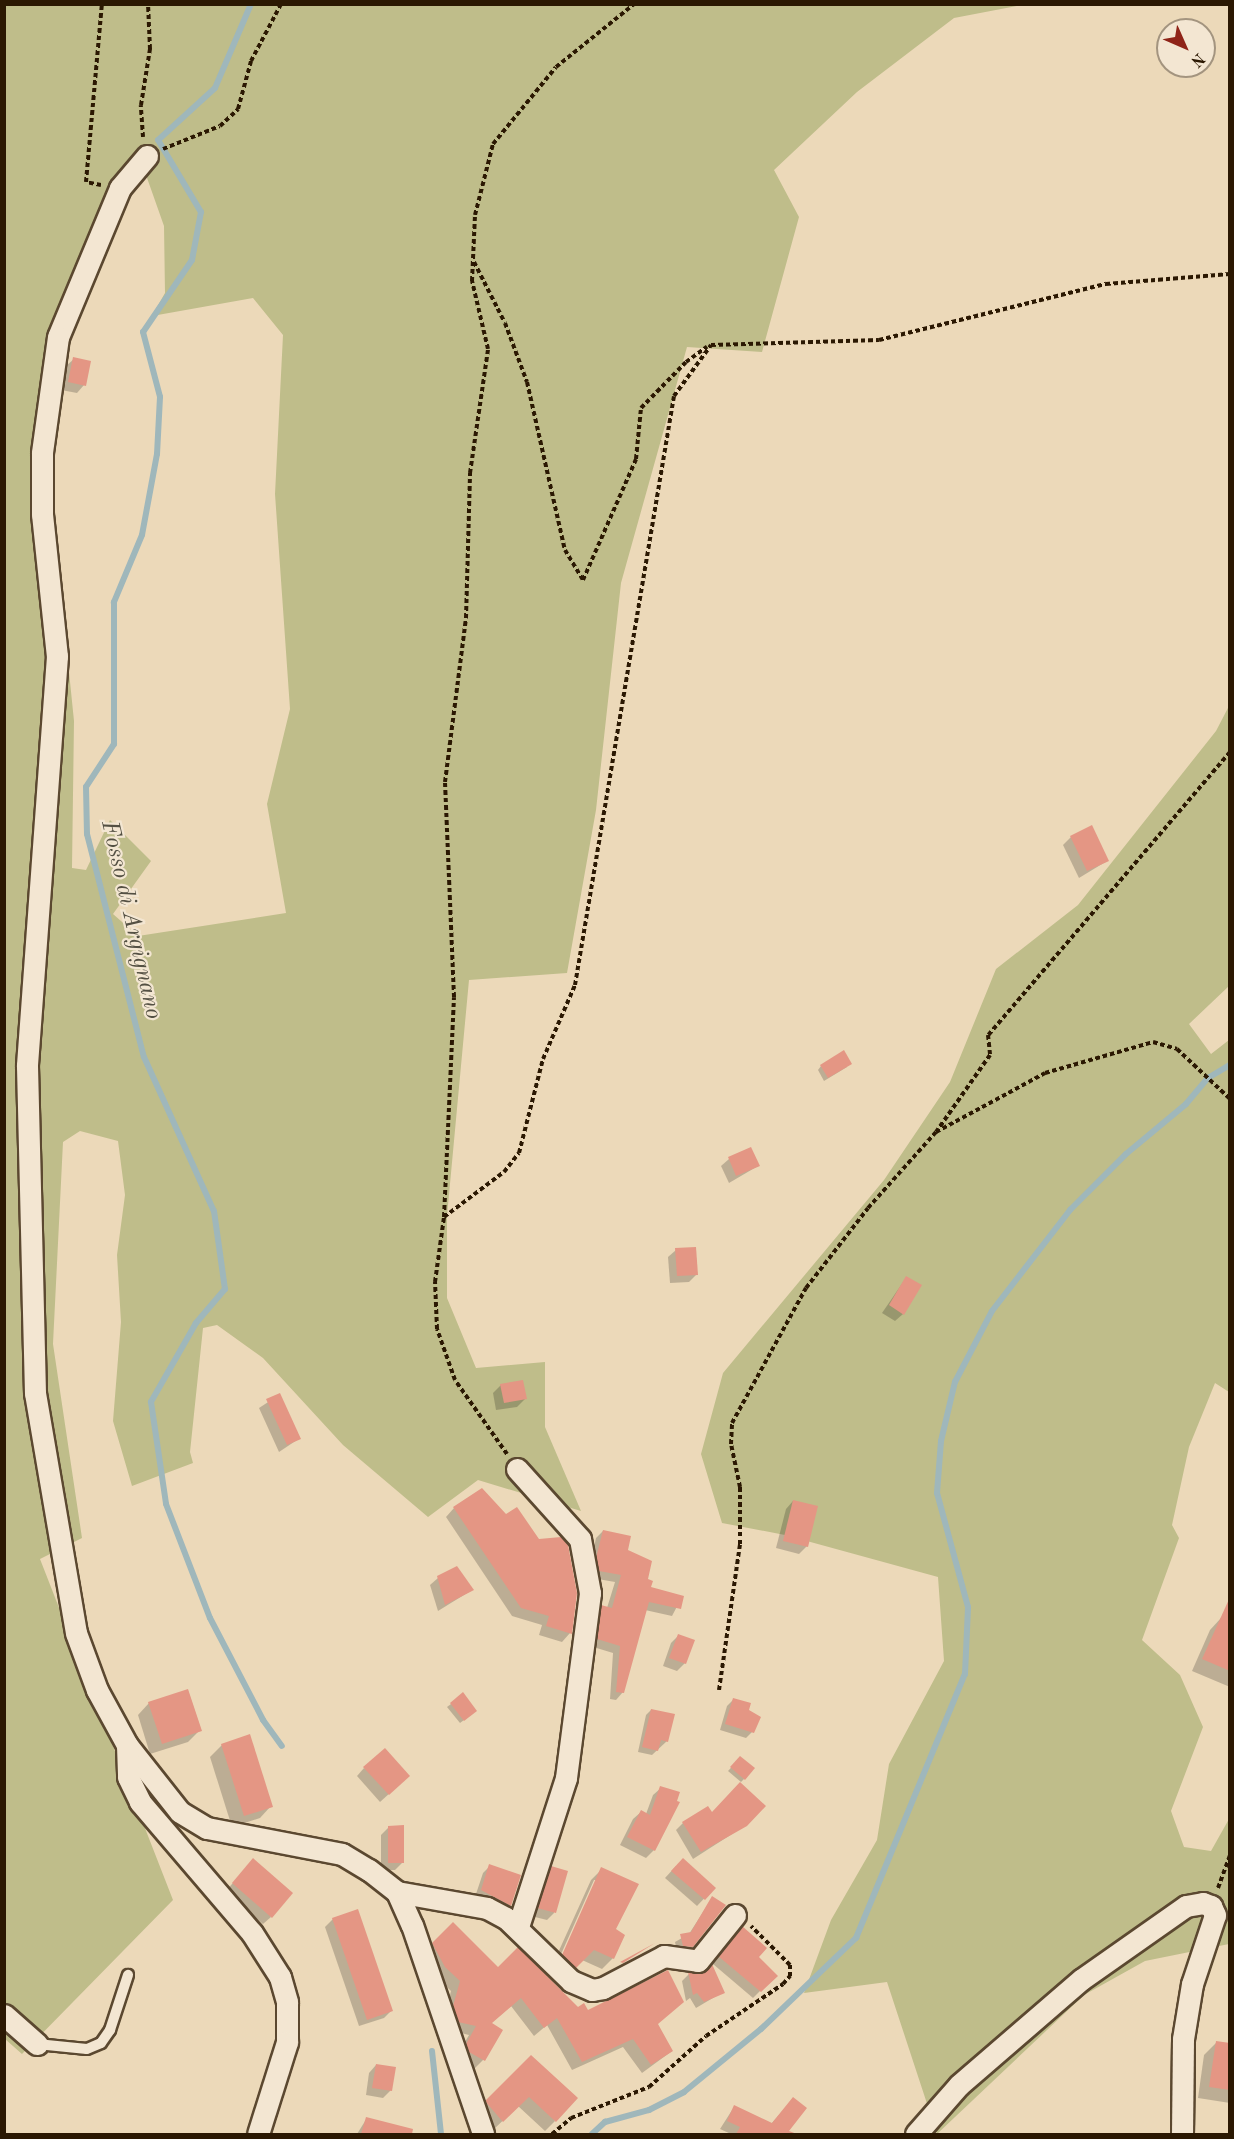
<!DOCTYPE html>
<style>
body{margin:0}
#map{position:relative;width:1234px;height:2139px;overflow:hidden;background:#ecd9b9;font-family:"Old Standard TT",serif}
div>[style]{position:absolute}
.green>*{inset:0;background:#bfbd8a}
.shadow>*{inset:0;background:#0003}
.stream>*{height:6px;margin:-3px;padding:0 3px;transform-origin:3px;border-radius:3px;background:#9fb7bb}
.building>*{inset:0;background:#e49684}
.path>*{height:4px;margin-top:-2px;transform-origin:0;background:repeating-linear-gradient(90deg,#2b1802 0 4.5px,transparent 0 7.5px)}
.roads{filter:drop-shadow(2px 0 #5b4830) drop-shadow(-2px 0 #5b4830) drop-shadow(0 2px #5b4830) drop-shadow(0 -2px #5b4830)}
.service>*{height:10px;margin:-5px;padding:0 5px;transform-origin:5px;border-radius:5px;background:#f3e6d2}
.minor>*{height:21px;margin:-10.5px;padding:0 10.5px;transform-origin:10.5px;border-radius:10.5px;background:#f3e6d2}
span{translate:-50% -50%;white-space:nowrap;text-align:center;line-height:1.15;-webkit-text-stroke:4.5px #f3e6d2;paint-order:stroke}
.water-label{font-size:24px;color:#545043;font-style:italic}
.frame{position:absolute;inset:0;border:6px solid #2b1802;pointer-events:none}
.north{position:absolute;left:1156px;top:18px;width:60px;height:60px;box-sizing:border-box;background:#f3e6d2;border:2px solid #a3947f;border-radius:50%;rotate:135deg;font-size:16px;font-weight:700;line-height:24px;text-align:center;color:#2b1802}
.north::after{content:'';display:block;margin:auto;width:21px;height:27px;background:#8f2418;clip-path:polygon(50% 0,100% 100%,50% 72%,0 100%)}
</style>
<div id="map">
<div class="green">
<i style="clip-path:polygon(evenodd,5px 5px,1022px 5px,954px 18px,857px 92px,774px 170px,799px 217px,762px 352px,687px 347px,621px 583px,596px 810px,567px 973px,469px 980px,447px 1216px,447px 1298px,476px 1368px,545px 1362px,545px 1427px,581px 1511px,478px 1480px,428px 1517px,343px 1445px,263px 1358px,217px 1325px,203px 1328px,190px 1452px,193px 1463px,132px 1486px,113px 1421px,121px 1322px,117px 1255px,125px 1195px,118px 1141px,80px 1131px,63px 1142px,53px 1344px,82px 1538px,40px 1559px,173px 1900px,22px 2054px,5px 2039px,5px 5px,146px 175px,164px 226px,165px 293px,152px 316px,253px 298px,283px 335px,275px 494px,290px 709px,267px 804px,286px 913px,138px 936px,113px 914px,151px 861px,110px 820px,86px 870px,72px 868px,74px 721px,62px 603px,46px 512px,62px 357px,120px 202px,146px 175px)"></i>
<i style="clip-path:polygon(1229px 706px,1229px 986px,1189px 1024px,1211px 1054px,1229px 1040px,1229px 1392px,1215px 1383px,1189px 1447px,1172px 1525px,1179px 1538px,1142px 1640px,1180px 1675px,1203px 1727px,1171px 1811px,1184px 1847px,1211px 1851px,1229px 1819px,1229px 1944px,1145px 1961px,1084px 1995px,937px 2134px,887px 1982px,804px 1993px,831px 1920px,877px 1840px,889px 1764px,944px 1661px,938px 1577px,785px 1535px,722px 1523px,701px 1454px,723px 1373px,884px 1180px,950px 1082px,996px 969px,1078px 905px,1216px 731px)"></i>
</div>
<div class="shadow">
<i style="clip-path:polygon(74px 359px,84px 385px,77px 393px,61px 390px,66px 366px)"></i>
<i style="clip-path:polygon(1071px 837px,1107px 861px,1079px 878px,1063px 845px)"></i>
<i style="clip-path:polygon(821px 1066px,847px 1067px,824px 1081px,818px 1070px)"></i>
<i style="clip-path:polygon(729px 1159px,758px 1166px,729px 1183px,721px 1166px)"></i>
<i style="clip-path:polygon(676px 1250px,696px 1275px,689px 1282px,670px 1283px,668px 1257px)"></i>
<i style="clip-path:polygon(906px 1278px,903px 1314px,895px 1321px,882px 1313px)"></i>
<i style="clip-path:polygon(501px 1385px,525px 1399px,517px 1407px,496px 1410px,493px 1393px)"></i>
<i style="clip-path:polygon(279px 1395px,300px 1438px,279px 1452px,259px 1408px)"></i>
<i style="clip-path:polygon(793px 1501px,807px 1546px,799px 1554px,776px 1548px,786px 1509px)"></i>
<i style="clip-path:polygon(454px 1508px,506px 1516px,570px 1633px,562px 1642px,539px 1635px,542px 1625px,512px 1616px,446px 1517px)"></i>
<i style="clip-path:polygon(603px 1531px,626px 1550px,649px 1588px,682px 1597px,672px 1616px,645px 1610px,623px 1692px,616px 1700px,610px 1699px,613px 1653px,590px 1646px,595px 1614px,602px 1607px,607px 1608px,615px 1582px,592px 1578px,590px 1566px,596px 1538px)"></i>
<i style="clip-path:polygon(438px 1578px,472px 1590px,438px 1611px,430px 1585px)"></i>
<i style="clip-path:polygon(1221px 1618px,1230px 1622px,1230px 1687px,1192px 1671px,1210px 1630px)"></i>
<i style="clip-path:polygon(678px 1636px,685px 1663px,677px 1671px,663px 1666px,671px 1643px)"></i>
<i style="clip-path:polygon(463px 1695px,472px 1714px,460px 1723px,447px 1707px)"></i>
<i style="clip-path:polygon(734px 1699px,747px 1710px,752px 1732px,746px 1738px,720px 1730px,727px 1706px)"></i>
<i style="clip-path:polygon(149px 1703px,200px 1730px,188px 1742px,150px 1754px,138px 1715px)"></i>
<i style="clip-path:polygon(651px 1710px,667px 1741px,652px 1755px,638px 1752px,646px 1715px)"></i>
<i style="clip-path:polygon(222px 1745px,271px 1806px,260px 1818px,232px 1827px,210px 1757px)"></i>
<i style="clip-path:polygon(740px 1758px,744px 1779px,741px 1782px,728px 1771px)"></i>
<i style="clip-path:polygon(364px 1768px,401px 1783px,380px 1802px,357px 1776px)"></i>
<i style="clip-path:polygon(661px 1788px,654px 1850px,646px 1858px,620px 1845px,633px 1819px,641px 1812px,646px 1814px,653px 1795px)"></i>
<i style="clip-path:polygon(683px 1823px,746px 1825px,693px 1859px,676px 1830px)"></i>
<i style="clip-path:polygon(389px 1827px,403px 1862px,395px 1870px,381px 1870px,381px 1835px)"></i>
<i style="clip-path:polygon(490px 1866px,510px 1905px,504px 1911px,475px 1897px,483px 1873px)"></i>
<i style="clip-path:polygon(676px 1866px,714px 1888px,697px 1906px,665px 1878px)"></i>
<i style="clip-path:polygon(246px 1868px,271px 1917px,263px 1924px,225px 1892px)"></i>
<i style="clip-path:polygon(551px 1868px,554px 1913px,547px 1920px,531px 1916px,544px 1876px)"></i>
<i style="clip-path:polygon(evenodd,602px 1869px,614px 1929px,613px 1958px,602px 1969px,582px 1960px,564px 1977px,552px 1966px,591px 1880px,602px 1869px,594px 1880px,597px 1880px,561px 1962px,558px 1961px,594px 1880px)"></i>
<i style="clip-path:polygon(712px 1898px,692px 1946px,685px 1953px,677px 1952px,675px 1942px,689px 1934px)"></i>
<i style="clip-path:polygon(333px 1919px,391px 2011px,384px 2018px,359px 2026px,325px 1927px)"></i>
<i style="clip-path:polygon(453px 1925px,498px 1969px,588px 2012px,656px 2025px,672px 2051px,642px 2073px,623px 2047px,572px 2070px,547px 2025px,534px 2036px,511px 2006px,490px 2024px,501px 2030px,483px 2060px,474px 2069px,460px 2061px,458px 2054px,469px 2035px,449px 2030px,445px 2016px,451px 1991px,436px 1976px,424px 1953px)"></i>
<i style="clip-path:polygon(736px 1935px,775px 1976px,753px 1998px,713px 1964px)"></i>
<i style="clip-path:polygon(689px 1974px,723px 1992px,696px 2008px,690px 1998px,686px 2001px,682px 1981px)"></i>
<i style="clip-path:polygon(1216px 2043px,1230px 2045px,1230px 2103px,1198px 2098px,1204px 2055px)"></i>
<i style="clip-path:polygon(531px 2057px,555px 2121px,545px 2131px,518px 2106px,492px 2131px,476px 2112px)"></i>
<i style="clip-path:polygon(376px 2065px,391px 2090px,383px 2098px,366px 2095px,369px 2073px)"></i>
<i style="clip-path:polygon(793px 2099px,805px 2108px,784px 2134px,731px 2134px,720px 2129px,734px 2107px,771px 2124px)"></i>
<i style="clip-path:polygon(367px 2118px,386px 2124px,383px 2134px,357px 2134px)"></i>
</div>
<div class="stream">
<i style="left:251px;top:4px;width:91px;rotate:113.2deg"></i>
<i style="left:215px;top:88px;width:77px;rotate:137.6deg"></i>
<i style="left:158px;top:140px;width:84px;rotate:59.2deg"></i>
<i style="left:201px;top:212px;width:49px;rotate:100.6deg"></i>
<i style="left:192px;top:260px;width:87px;rotate:124.2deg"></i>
<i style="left:143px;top:332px;width:67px;rotate:75.3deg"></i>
<i style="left:160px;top:397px;width:57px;rotate:93deg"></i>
<i style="left:157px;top:454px;width:82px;rotate:100.5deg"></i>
<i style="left:142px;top:535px;width:73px;rotate:112.7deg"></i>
<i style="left:114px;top:602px;width:142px;rotate:90deg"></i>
<i style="left:114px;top:744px;width:51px;rotate:123.1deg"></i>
<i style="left:86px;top:787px;width:47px;rotate:88.8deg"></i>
<i style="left:87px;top:834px;width:230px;rotate:75.7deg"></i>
<i style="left:144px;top:1057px;width:169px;rotate:65.6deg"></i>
<i style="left:214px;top:1211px;width:79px;rotate:82deg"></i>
<i style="left:225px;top:1289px;width:45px;rotate:130.5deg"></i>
<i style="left:196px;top:1323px;width:91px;rotate:119.7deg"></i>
<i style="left:151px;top:1402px;width:103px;rotate:81.6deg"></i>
<i style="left:166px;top:1504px;width:122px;rotate:68.9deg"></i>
<i style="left:210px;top:1618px;width:115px;rotate:62.5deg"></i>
<i style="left:263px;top:1720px;width:32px;rotate:54deg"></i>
<i style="left:432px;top:2051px;width:83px;rotate:83.8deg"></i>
<i style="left:592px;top:2134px;width:18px;rotate:-43deg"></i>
<i style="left:605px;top:2122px;width:46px;rotate:-15.3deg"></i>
<i style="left:649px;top:2110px;width:39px;rotate:-27deg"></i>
<i style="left:684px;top:2092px;width:99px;rotate:-39.3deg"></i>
<i style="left:761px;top:2029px;width:132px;rotate:-43.8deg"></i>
<i style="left:856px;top:1938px;width:286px;rotate:-67.6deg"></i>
<i style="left:965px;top:1674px;width:67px;rotate:-87.4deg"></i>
<i style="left:968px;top:1607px;width:118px;rotate:-105.2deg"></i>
<i style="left:937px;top:1493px;width:52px;rotate:-85.6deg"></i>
<i style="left:941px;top:1441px;width:61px;rotate:-76.7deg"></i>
<i style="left:955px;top:1382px;width:80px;rotate:-62.5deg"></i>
<i style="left:992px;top:1311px;width:128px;rotate:-52.3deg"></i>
<i style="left:1070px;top:1210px;width:79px;rotate:-45deg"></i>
<i style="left:1126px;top:1154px;width:78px;rotate:-39.8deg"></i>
<i style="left:1186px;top:1104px;width:34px;rotate:-50deg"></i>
<i style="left:1208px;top:1078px;width:26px;rotate:-31deg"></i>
</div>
<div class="building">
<i style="clip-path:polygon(73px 357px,91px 361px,86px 386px,68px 382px)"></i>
<i style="clip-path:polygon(1092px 825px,1109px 861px,1087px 871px,1070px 836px)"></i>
<i style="clip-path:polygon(844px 1050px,852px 1064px,828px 1078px,820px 1065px)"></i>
<i style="clip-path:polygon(751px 1147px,760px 1166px,736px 1176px,728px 1157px)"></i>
<i style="clip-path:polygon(696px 1247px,698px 1275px,677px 1276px,675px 1248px)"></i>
<i style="clip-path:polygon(906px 1276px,922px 1285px,904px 1315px,889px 1305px)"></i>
<i style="clip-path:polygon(523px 1380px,527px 1399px,504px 1403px,500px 1384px)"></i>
<i style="clip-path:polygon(280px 1393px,301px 1439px,287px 1445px,266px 1399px)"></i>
<i style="clip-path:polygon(482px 1488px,506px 1514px,517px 1507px,539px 1539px,561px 1537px,568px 1545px,577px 1593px,572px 1634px,546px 1626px,549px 1616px,521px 1608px,453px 1507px)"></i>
<i style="clip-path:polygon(793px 1500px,818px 1506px,808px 1547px,783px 1541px)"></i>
<i style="clip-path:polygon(603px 1530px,631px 1536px,628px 1550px,652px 1561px,648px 1579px,653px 1581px,651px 1587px,684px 1596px,681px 1609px,649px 1602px,624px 1693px,616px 1692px,620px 1646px,597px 1639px,601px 1605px,612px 1608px,621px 1575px,599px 1571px,596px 1558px)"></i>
<i style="clip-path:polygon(457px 1566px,474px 1590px,445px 1605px,437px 1576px)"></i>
<i style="clip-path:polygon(1230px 1597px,1230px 1671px,1202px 1659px)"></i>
<i style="clip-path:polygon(678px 1634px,695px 1640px,686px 1664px,669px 1658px)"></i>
<i style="clip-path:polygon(188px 1689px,202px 1731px,162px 1744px,148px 1702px)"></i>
<i style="clip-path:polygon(463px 1692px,477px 1711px,464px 1721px,450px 1703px)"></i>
<i style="clip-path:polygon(733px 1698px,751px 1703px,749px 1710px,761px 1717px,754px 1733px,725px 1724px)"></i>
<i style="clip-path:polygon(651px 1709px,675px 1714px,668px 1742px,661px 1740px,658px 1751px,642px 1747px)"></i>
<i style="clip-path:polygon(250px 1734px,273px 1807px,244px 1816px,221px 1744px)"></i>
<i style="clip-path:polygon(385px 1748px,410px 1776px,389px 1795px,363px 1767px)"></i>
<i style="clip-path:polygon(740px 1756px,755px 1768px,745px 1780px,730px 1767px)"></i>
<i style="clip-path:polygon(740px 1782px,766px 1806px,747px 1826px,701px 1852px,682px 1822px,708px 1806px,712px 1812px)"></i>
<i style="clip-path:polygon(660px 1786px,680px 1792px,677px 1801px,680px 1802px,655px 1851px,627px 1837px,641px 1810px,650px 1815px)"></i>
<i style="clip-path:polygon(404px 1825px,404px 1863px,388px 1863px,388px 1826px)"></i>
<i style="clip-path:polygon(253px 1858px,293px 1893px,272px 1918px,232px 1883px)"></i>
<i style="clip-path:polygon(683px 1858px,716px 1888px,705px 1900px,671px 1871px)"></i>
<i style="clip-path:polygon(489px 1864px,521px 1875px,511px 1906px,481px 1890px)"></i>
<i style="clip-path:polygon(551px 1866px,568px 1871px,556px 1913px,537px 1908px)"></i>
<i style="clip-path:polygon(601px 1867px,639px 1884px,616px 1929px,625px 1935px,614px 1959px,594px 1950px,576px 1968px,562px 1955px)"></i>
<i style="clip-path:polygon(712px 1896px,726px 1905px,693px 1947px,683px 1946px,680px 1934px,691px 1932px)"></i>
<i style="clip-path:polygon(358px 1909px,393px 2011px,367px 2020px,332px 1918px)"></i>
<i style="clip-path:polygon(453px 1922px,498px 1967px,518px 1947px,578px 2007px,584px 2003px,588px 2010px,668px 1970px,684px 2002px,658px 2024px,673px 2051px,651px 2065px,633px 2039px,582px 2062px,557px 2018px,544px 2028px,521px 1998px,492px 2023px,503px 2030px,485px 2061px,469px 2052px,466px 2044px,476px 2026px,458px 2022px,453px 2006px,460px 1981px,445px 1967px,432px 1943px)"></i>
<i style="clip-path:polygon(742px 1926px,767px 1948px,759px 1957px,778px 1976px,761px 1992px,718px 1956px)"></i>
<i style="clip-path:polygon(655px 1943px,623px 1963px,620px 1962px)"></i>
<i style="clip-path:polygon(712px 1964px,725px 1993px,704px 2002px,697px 1993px,693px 1995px,688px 1972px,702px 1973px)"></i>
<i style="clip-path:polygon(1216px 2041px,1230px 2043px,1230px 2090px,1209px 2087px)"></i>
<i style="clip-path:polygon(531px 2055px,578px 2098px,556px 2122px,529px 2097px,503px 2122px,485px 2101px)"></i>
<i style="clip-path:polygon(376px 2064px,396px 2067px,392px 2091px,372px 2088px)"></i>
<i style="clip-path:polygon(793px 2097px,807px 2108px,789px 2131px,797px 2134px,736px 2134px,740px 2127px,727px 2121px,734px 2105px,772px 2123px)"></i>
<i style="clip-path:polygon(366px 2117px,413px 2129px,412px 2134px,361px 2134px)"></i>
</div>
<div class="path">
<i style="left:143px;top:137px;width:32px;rotate:-94deg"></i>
<i style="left:141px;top:105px;width:57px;rotate:-80.9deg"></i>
<i style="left:150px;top:49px;width:45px;rotate:-92.5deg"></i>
<i style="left:163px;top:149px;width:61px;rotate:-22deg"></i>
<i style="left:220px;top:126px;width:25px;rotate:-43deg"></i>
<i style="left:238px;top:109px;width:50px;rotate:-74.8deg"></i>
<i style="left:251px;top:61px;width:64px;rotate:-62.2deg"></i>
<i style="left:101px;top:185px;width:15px;rotate:-169deg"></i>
<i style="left:86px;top:182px;width:179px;rotate:-84.9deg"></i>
<i style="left:474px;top:262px;width:68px;rotate:63.1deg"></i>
<i style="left:505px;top:323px;width:63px;rotate:69.6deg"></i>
<i style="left:527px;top:382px;width:172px;rotate:77.3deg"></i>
<i style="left:565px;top:550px;width:35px;rotate:59deg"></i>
<i style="left:583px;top:580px;width:132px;rotate:-66.3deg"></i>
<i style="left:636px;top:459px;width:51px;rotate:-84.4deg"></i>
<i style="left:641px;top:408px;width:64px;rotate:-45.6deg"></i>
<i style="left:686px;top:362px;width:26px;rotate:-36deg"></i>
<i style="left:1230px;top:752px;width:372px;rotate:130.5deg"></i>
<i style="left:988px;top:1035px;width:20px;rotate:84deg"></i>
<i style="left:990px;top:1055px;width:94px;rotate:125deg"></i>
<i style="left:936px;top:1132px;width:124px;rotate:-28.4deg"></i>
<i style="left:1045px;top:1073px;width:112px;rotate:-16deg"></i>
<i style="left:1153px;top:1042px;width:25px;rotate:16deg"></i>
<i style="left:1177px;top:1049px;width:73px;rotate:43.3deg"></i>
<i style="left:444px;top:1217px;width:75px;rotate:-36.9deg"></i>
<i style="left:504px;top:1172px;width:24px;rotate:-52deg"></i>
<i style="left:519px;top:1153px;width:97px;rotate:-75.7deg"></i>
<i style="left:543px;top:1059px;width:81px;rotate:-66.6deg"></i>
<i style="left:575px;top:985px;width:597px;rotate:-80.46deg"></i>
<i style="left:674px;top:396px;width:63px;rotate:-54deg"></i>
<i style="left:711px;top:345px;width:168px;rotate:-1.7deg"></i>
<i style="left:879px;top:340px;width:234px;rotate:-13.9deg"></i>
<i style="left:1106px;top:284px;width:124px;rotate:-4.6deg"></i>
<i style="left:507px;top:1454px;width:90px;rotate:-125.1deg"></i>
<i style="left:455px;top:1380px;width:54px;rotate:-109.4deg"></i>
<i style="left:437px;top:1329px;width:47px;rotate:-92.4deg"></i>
<i style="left:435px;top:1282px;width:66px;rotate:-82.1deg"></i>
<i style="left:444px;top:1217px;width:220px;rotate:-87.4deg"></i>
<i style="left:454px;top:997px;width:215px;rotate:-92.4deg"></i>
<i style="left:445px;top:782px;width:165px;rotate:-82.7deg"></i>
<i style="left:466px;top:618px;width:145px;rotate:-88.4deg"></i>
<i style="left:470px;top:473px;width:125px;rotate:-81.7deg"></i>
<i style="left:488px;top:349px;width:70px;rotate:-103.2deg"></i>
<i style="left:472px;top:281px;width:66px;rotate:-87.4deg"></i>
<i style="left:475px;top:215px;width:73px;rotate:-75.8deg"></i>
<i style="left:493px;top:144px;width:99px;rotate:-50.7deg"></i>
<i style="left:556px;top:67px;width:100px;rotate:-38.9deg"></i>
<i style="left:719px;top:1690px;width:148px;rotate:-81.8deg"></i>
<i style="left:740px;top:1544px;width:57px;rotate:-90deg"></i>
<i style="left:740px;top:1487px;width:44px;rotate:-101.8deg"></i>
<i style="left:731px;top:1444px;width:21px;rotate:-87deg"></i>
<i style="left:732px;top:1423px;width:154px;rotate:-61.3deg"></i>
<i style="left:806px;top:1288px;width:101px;rotate:-52.2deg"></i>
<i style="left:868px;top:1208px;width:102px;rotate:-48.2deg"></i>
<i style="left:1218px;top:1888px;width:35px;rotate:-70deg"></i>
<i style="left:552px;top:2134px;width:25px;rotate:-40deg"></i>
<i style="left:571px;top:2118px;width:84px;rotate:-21.7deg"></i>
<i style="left:649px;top:2087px;width:76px;rotate:-41.8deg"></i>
<i style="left:706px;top:2036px;width:93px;rotate:-34deg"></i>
<i style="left:783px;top:1984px;width:11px;rotate:-49deg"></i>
<i style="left:790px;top:1976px;width:11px;rotate:-90deg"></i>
<i style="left:790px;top:1965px;width:55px;rotate:-135deg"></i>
</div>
<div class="roads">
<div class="service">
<i style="left:37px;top:2044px;width:50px;rotate:5.7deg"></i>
<i style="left:87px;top:2049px;width:15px;rotate:-23deg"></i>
<i style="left:101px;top:2043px;width:16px;rotate:-55deg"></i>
<i style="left:110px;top:2030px;width:58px;rotate:-71.9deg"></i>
</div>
<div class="minor">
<i style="left:147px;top:156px;width:42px;rotate:130.2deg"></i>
<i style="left:120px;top:188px;width:161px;rotate:112.6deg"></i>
<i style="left:58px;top:337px;width:117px;rotate:97.9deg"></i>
<i style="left:42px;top:453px;width:61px;rotate:90deg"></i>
<i style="left:42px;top:514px;width:143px;rotate:84deg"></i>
<i style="left:57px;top:656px;width:411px;rotate:94.2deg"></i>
<i style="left:27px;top:1066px;width:327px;rotate:88.6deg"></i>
<i style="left:35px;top:1393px;width:243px;rotate:80.3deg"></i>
<i style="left:76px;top:1633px;width:61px;rotate:69.8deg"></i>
<i style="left:97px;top:1690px;width:63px;rotate:61.4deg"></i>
<i style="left:127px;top:1745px;width:85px;rotate:51.7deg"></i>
<i style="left:180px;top:1812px;width:31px;rotate:31deg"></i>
<i style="left:207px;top:1828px;width:137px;rotate:10.9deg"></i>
<i style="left:342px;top:1854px;width:31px;rotate:31deg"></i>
<i style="left:369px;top:1870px;width:36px;rotate:38deg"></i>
<i style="left:397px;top:1892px;width:36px;rotate:66deg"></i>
<i style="left:412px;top:1925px;width:221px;rotate:71.2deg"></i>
<i style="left:517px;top:1469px;width:94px;rotate:48deg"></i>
<i style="left:580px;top:1539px;width:55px;rotate:79.5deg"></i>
<i style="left:590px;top:1593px;width:187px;rotate:97.4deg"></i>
<i style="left:566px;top:1778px;width:157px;rotate:107.9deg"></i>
<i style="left:127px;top:1745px;width:32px;rotate:88deg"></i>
<i style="left:128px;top:1777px;width:28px;rotate:64deg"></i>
<i style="left:140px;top:1802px;width:172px;rotate:49.5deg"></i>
<i style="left:252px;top:1933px;width:52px;rotate:57.5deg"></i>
<i style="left:280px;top:1977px;width:26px;rotate:74deg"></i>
<i style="left:287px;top:2002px;width:40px;rotate:90deg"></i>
<i style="left:287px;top:2042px;width:96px;rotate:107.5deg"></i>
<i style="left:397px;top:1892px;width:91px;rotate:10.1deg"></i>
<i style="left:487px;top:1908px;width:21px;rotate:28deg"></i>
<i style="left:506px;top:1918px;width:91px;rotate:44.1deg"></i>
<i style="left:571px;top:1981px;width:23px;rotate:23deg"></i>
<i style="left:592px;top:1990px;width:11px;rotate:-10deg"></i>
<i style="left:603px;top:1988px;width:69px;rotate:-27.7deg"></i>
<i style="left:664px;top:1956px;width:34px;rotate:8deg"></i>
<i style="left:698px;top:1961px;width:59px;rotate:-51.2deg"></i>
<i style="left:4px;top:2015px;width:44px;rotate:41.3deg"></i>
<i style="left:916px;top:2134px;width:65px;rotate:-48.7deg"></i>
<i style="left:959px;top:2085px;width:162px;rotate:-40.8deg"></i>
<i style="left:1082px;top:1979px;width:127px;rotate:-35.1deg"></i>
<i style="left:1186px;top:1906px;width:17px;rotate:-10deg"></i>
<i style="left:1203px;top:1903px;width:9px;rotate:21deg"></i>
<i style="left:1211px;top:1906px;width:10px;rotate:66deg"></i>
<i style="left:1215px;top:1915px;width:73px;rotate:108.4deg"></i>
<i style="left:1192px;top:1984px;width:56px;rotate:99.3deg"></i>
<i style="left:1183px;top:2039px;width:95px;rotate:90.6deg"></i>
</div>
</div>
<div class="water-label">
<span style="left:130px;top:920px;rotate:77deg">Fosso di Argignano</span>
</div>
<div class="frame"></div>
<div class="north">N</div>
</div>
